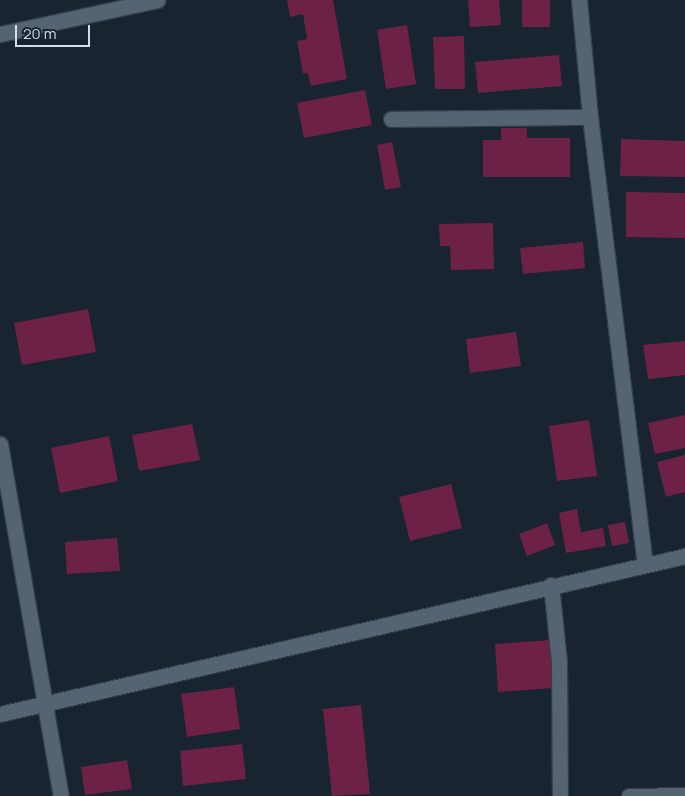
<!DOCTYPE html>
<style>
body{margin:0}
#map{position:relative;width:685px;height:796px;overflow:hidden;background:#182430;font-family:Manrope,sans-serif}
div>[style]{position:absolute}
.building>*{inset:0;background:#6d2245}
.roads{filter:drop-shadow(1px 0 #353f49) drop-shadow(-1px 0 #353f49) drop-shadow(0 1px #353f49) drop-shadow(0 -1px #353f49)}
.minor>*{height:15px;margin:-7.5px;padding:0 7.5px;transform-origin:7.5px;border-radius:7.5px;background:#556472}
span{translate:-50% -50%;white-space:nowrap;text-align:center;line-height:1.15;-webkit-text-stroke:4.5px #182430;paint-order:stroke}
.scale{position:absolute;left:15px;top:25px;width:75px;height:22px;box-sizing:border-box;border:2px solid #d4dde5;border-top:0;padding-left:6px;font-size:15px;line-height:18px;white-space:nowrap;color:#d4dde5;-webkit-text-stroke:4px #182430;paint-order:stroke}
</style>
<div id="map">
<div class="building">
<i style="clip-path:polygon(287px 0,333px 0,347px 79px,311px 86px,308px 73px,303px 74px,297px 41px,307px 39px,303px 14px,290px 17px)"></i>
<i style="clip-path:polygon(468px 0,499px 0,501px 25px,470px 27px)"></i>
<i style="clip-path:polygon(522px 0,550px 0,550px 27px,522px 27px)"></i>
<i style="clip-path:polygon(407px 25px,416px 84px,386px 89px,377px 30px)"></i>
<i style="clip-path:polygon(464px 36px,465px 89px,435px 89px,433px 37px)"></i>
<i style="clip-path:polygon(559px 55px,562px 86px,478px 93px,475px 62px)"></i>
<i style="clip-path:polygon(365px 90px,372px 125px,304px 138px,297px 103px)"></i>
<i style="clip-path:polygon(501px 128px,527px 128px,527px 138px,570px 138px,570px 177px,483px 177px,483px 140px,501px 140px)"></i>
<i style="clip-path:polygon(621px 139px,685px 141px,685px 177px,620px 176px)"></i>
<i style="clip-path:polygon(392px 142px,401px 187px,385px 190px,377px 145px)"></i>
<i style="clip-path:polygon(626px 192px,685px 193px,685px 238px,626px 237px)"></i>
<i style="clip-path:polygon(493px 223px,494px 269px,451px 270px,450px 246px,440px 246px,439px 224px)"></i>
<i style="clip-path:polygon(583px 242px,585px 268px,523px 274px,520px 248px)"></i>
<i style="clip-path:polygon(88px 309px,96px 352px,22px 365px,14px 323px)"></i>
<i style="clip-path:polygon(516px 332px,521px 366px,470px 373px,466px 339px)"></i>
<i style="clip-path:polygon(685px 341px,685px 375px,648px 379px,643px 345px)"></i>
<i style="clip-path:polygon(685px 415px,685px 448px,655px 454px,648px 423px)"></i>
<i style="clip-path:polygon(589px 420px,597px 476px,557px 481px,549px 426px)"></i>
<i style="clip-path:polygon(192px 424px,200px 460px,139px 471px,132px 435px)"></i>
<i style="clip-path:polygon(109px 436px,118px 481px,60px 493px,51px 448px)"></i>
<i style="clip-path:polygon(685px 455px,685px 492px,666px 497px,657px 462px)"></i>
<i style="clip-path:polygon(451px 484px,462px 528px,410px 541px,399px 497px)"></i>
<i style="clip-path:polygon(577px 509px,581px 532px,603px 528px,606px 546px,566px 553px,559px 513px)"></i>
<i style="clip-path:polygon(625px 522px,629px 543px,612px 546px,608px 525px)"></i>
<i style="clip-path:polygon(547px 523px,555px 545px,527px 556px,519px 534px)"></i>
<i style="clip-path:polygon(117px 538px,120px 571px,67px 574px,65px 542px)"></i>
<i style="clip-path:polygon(551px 640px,554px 688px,498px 692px,495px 644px)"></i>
<i style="clip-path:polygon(234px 687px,240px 729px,187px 737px,181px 694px)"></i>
<i style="clip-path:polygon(361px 705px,370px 794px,332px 796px,323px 709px)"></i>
<i style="clip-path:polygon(242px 744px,246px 779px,183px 786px,180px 751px)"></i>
<i style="clip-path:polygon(127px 760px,132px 789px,85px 795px,81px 767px)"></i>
</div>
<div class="roads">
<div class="minor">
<i style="left:579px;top:0;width:118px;rotate:84.6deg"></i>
<i style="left:590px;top:117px;width:450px;rotate:83deg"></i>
<i style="left:0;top:34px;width:161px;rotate:-12.2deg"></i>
<i style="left:391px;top:119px;width:199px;rotate:-0.6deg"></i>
<i style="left:0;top:444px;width:357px;rotate:80.2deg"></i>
<i style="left:551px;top:585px;width:76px;rotate:84deg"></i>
<i style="left:559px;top:661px;width:135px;rotate:89.6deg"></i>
<i style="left:0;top:714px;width:703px;rotate:-12.99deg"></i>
<i style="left:629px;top:796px;width:56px;rotate:-1deg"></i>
</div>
</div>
<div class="scale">20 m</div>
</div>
